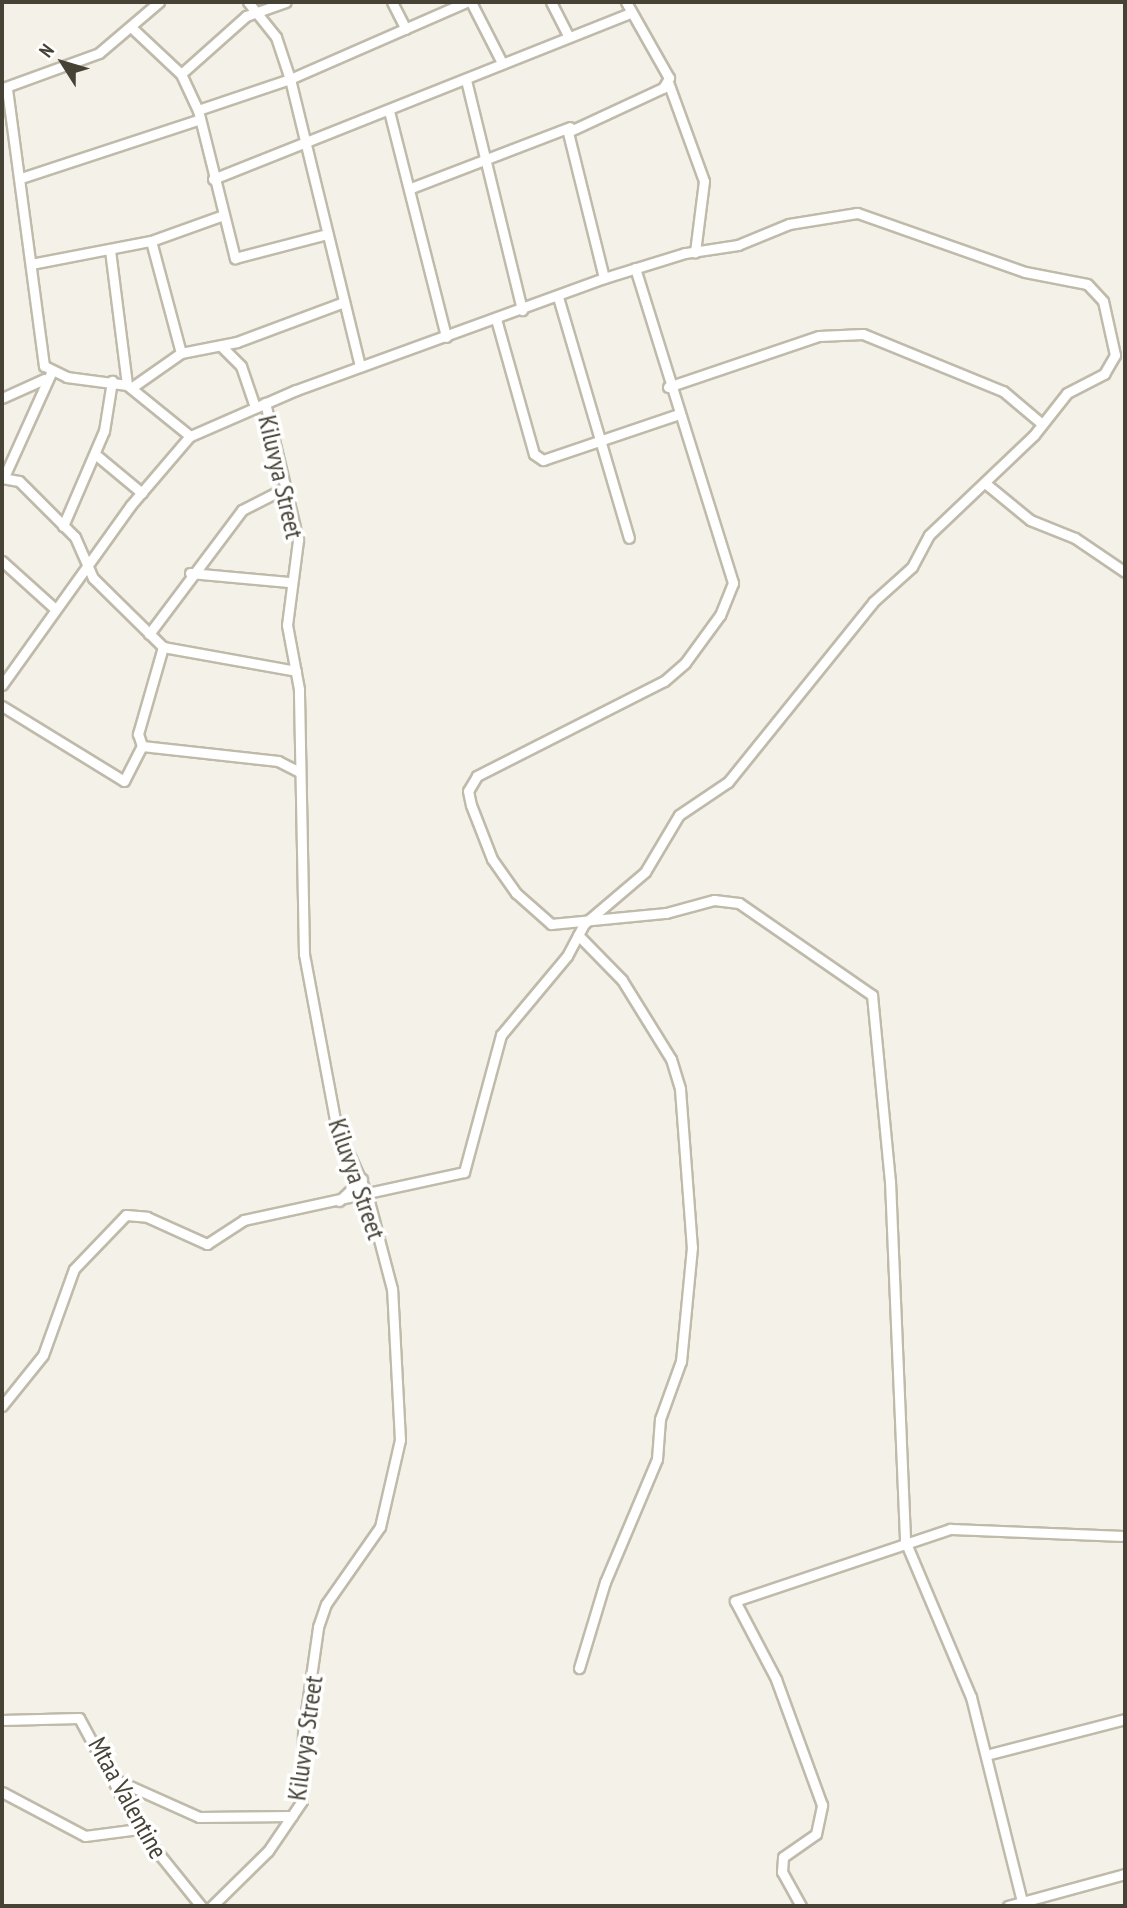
<!DOCTYPE html>
<style>
body{margin:0}
#map{position:relative;width:1127px;height:1908px;overflow:hidden;background:#f4f1e8;font-family:"PT Sans Narrow",sans-serif}
div>[style]{position:absolute}
.roads{filter:drop-shadow(2px 0 #bfbaaa) drop-shadow(-2px 0 #bfbaaa) drop-shadow(0 2px #bfbaaa) drop-shadow(0 -2px #bfbaaa)}
.street>*{height:9px;margin:-4.5px;padding:0 4.5px;transform-origin:4.5px;border-radius:4.5px;background:#fff}
span{translate:-50% -50%;white-space:nowrap;text-align:center;line-height:1.15;-webkit-text-stroke:7px #fff;paint-order:stroke}
.street-label{font-size:26px;color:#474236}
.frame{position:absolute;inset:0;border:4px solid #474236;pointer-events:none}
.north{position:absolute;left:28px;top:28px;width:70px;height:70px;-webkit-text-stroke:5px #fff;paint-order:stroke;rotate:307deg;font-size:19px;font-weight:700;line-height:28px;text-align:center;color:#474236}
.north::after{content:'';display:block;margin:auto;width:24px;height:32px;background:#474236;clip-path:polygon(50% 0,100% 100%,50% 72%,0 100%)}
</style>
<div id="map">
<div class="roads">
<div class="street">
<i style="left:248px;top:2px;width:45px;rotate:51.3deg"></i>
<i style="left:276px;top:37px;width:44px;rotate:71.6deg"></i>
<i style="left:290px;top:79px;width:296px;rotate:76.3deg"></i>
<i style="left:392px;top:2px;width:30px;rotate:63deg"></i>
<i style="left:471px;top:2px;width:66px;rotate:63deg"></i>
<i style="left:551px;top:2px;width:39px;rotate:63deg"></i>
<i style="left:132px;top:28px;width:67px;rotate:43.2deg"></i>
<i style="left:181px;top:74px;width:40px;rotate:65deg"></i>
<i style="left:198px;top:110px;width:153px;rotate:76deg"></i>
<i style="left:235px;top:258px;width:95px;rotate:-14.6deg"></i>
<i style="left:181px;top:74px;width:87px;rotate:-41.7deg"></i>
<i style="left:246px;top:16px;width:42px;rotate:-19.3deg"></i>
<i style="left:466px;top:80px;width:237px;rotate:76.3deg"></i>
<i style="left:668px;top:82px;width:105px;rotate:70deg"></i>
<i style="left:704px;top:181px;width:72px;rotate:97.2deg"></i>
<i style="left:3px;top:88px;width:102px;rotate:-20deg"></i>
<i style="left:99px;top:53px;width:79px;rotate:-40.4deg"></i>
<i style="left:198px;top:110px;width:97px;rotate:-18.6deg"></i>
<i style="left:290px;top:79px;width:192px;rotate:-23.6deg"></i>
<i style="left:389px;top:111px;width:233px;rotate:75.8deg"></i>
<i style="left:21px;top:178px;width:185px;rotate:-18.2deg"></i>
<i style="left:213px;top:179px;width:450px;rotate:-21.7deg"></i>
<i style="left:411px;top:188px;width:170px;rotate:-21deg"></i>
<i style="left:151px;top:241px;width:116px;rotate:75deg"></i>
<i style="left:110px;top:250px;width:136px;rotate:82.8deg"></i>
<i style="left:31px;top:264px;width:122px;rotate:-10.9deg"></i>
<i style="left:151px;top:241px;width:74px;rotate:-19.7deg"></i>
<i style="left:635px;top:268px;width:330px;rotate:72.7deg"></i>
<i style="left:733px;top:583px;width:35px;rotate:112deg"></i>
<i style="left:720px;top:615px;width:59px;rotate:126.1deg"></i>
<i style="left:685px;top:663px;width:28px;rotate:139deg"></i>
<i style="left:664px;top:681px;width:210px;rotate:153.1deg"></i>
<i style="left:477px;top:776px;width:17px;rotate:121deg"></i>
<i style="left:468px;top:791px;width:14px;rotate:78deg"></i>
<i style="left:471px;top:805px;width:58px;rotate:68.7deg"></i>
<i style="left:492px;top:859px;width:42px;rotate:54.8deg"></i>
<i style="left:516px;top:893px;width:47px;rotate:41.5deg"></i>
<i style="left:551px;top:924px;width:116px;rotate:-5.5deg"></i>
<i style="left:666px;top:913px;width:50px;rotate:-15.2deg"></i>
<i style="left:714px;top:900px;width:25px;rotate:7deg"></i>
<i style="left:739px;top:903px;width:162px;rotate:34.7deg"></i>
<i style="left:872px;top:995px;width:187px;rotate:84.5deg"></i>
<i style="left:890px;top:1181px;width:360px;rotate:87.6deg"></i>
<i style="left:905px;top:1541px;width:169px;rotate:67.1deg"></i>
<i style="left:971px;top:1697px;width:215px;rotate:76deg"></i>
<i style="left:604px;top:278px;width:150px;rotate:-103.9deg"></i>
<i style="left:568px;top:132px;width:105px;rotate:-24.9deg"></i>
<i style="left:663px;top:88px;width:12px;rotate:-59deg"></i>
<i style="left:669px;top:78px;width:87px;rotate:-119.5deg"></i>
<i style="left:558px;top:297px;width:251px;rotate:73.6deg"></i>
<i style="left:496px;top:319px;width:140px;rotate:74.3deg"></i>
<i style="left:534px;top:454px;width:11px;rotate:34deg"></i>
<i style="left:543px;top:460px;width:140px;rotate:-18.7deg"></i>
<i style="left:221px;top:346px;width:28px;rotate:45deg"></i>
<i style="left:241px;top:366px;width:43px;rotate:71.1deg"></i>
<i style="left:668px;top:387px;width:159px;rotate:-18.7deg"></i>
<i style="left:819px;top:336px;width:44px;rotate:-2.6deg"></i>
<i style="left:863px;top:334px;width:151px;rotate:22.2deg"></i>
<i style="left:1003px;top:391px;width:51px;rotate:40.2deg"></i>
<i style="left:131px;top:388px;width:61px;rotate:-35deg"></i>
<i style="left:181px;top:353px;width:57px;rotate:-11.1deg"></i>
<i style="left:237px;top:342px;width:114px;rotate:-20.5deg"></i>
<i style="left:2px;top:398px;width:46px;rotate:-24.3deg"></i>
<i style="left:95px;top:454px;width:61px;rotate:39.7deg"></i>
<i style="left:4px;top:477px;width:114px;rotate:-65.7deg"></i>
<i style="left:2px;top:478px;width:17px;rotate:10deg"></i>
<i style="left:19px;top:481px;width:79px;rotate:45deg"></i>
<i style="left:75px;top:537px;width:45px;rotate:66.3deg"></i>
<i style="left:93px;top:578px;width:98px;rotate:44.6deg"></i>
<i style="left:163px;top:647px;width:135px;rotate:10.2deg"></i>
<i style="left:985px;top:483px;width:58px;rotate:39.4deg"></i>
<i style="left:1030px;top:520px;width:48px;rotate:21.8deg"></i>
<i style="left:1075px;top:538px;width:60px;rotate:34.2deg"></i>
<i style="left:63px;top:526px;width:103px;rotate:-66.7deg"></i>
<i style="left:104px;top:431px;width:51px;rotate:-80.9deg"></i>
<i style="left:2px;top:561px;width:70px;rotate:42.1deg"></i>
<i style="left:190px;top:573px;width:99px;rotate:5.2deg"></i>
<i style="left:149px;top:634px;width:155px;rotate:-53.1deg"></i>
<i style="left:242px;top:510px;width:48px;rotate:-27.1deg"></i>
<i style="left:2px;top:685px;width:221px;rotate:-54.4deg"></i>
<i style="left:131px;top:505px;width:91px;rotate:-49.5deg"></i>
<i style="left:2px;top:706px;width:143px;rotate:31.6deg"></i>
<i style="left:124px;top:781px;width:39px;rotate:-63deg"></i>
<i style="left:142px;top:746px;width:137px;rotate:6.3deg"></i>
<i style="left:278px;top:761px;width:22px;rotate:27deg"></i>
<i style="left:142px;top:746px;width:13px;rotate:-108deg"></i>
<i style="left:138px;top:734px;width:91px;rotate:-74deg"></i>
<i style="left:578px;top:935px;width:63px;rotate:45.6deg"></i>
<i style="left:622px;top:980px;width:93px;rotate:58.2deg"></i>
<i style="left:671px;top:1059px;width:31px;rotate:73deg"></i>
<i style="left:680px;top:1089px;width:158px;rotate:85.7deg"></i>
<i style="left:692px;top:1247px;width:115px;rotate:95.5deg"></i>
<i style="left:681px;top:1361px;width:62px;rotate:109.9deg"></i>
<i style="left:660px;top:1419px;width:40px;rotate:94.3deg"></i>
<i style="left:657px;top:1459px;width:134px;rotate:112.9deg"></i>
<i style="left:605px;top:1582px;width:90px;rotate:106.8deg"></i>
<i style="left:339px;top:1201px;width:32px;rotate:-44deg"></i>
<i style="left:2px;top:1406px;width:65px;rotate:-51.2deg"></i>
<i style="left:43px;top:1355px;width:91px;rotate:-70.2deg"></i>
<i style="left:74px;top:1269px;width:75px;rotate:-46.1deg"></i>
<i style="left:126px;top:1215px;width:21px;rotate:5deg"></i>
<i style="left:147px;top:1217px;width:66px;rotate:24.2deg"></i>
<i style="left:207px;top:1244px;width:44px;rotate:-33deg"></i>
<i style="left:244px;top:1220px;width:225px;rotate:-12.3deg"></i>
<i style="left:464px;top:1172px;width:142px;rotate:-74.9deg"></i>
<i style="left:501px;top:1035px;width:103px;rotate:-50.1deg"></i>
<i style="left:567px;top:956px;width:36px;rotate:-62deg"></i>
<i style="left:584px;top:924px;width:80px;rotate:-40.4deg"></i>
<i style="left:645px;top:872px;width:66px;rotate:-59.2deg"></i>
<i style="left:679px;top:815px;width:59px;rotate:-34deg"></i>
<i style="left:728px;top:782px;width:231px;rotate:-51.1deg"></i>
<i style="left:873px;top:602px;width:52px;rotate:-41.9deg"></i>
<i style="left:912px;top:567px;width:36px;rotate:-62deg"></i>
<i style="left:929px;top:535px;width:145px;rotate:-43.6deg"></i>
<i style="left:1034px;top:435px;width:53px;rotate:-51.8deg"></i>
<i style="left:1067px;top:393px;width:42px;rotate:-27.2deg"></i>
<i style="left:1104px;top:374px;width:22px;rotate:-60deg"></i>
<i style="left:1115px;top:355px;width:55px;rotate:-102.5deg"></i>
<i style="left:1103px;top:301px;width:23px;rotate:-133deg"></i>
<i style="left:1087px;top:284px;width:63px;rotate:-169deg"></i>
<i style="left:1025px;top:272px;width:178px;rotate:-160.6deg"></i>
<i style="left:857px;top:213px;width:69px;rotate:170.8deg"></i>
<i style="left:789px;top:224px;width:55px;rotate:157.6deg"></i>
<i style="left:738px;top:245px;width:54px;rotate:171.4deg"></i>
<i style="left:685px;top:253px;width:85px;rotate:162.8deg"></i>
<i style="left:604px;top:278px;width:328px;rotate:160deg"></i>
<i style="left:296px;top:390px;width:116px;rotate:156.5deg"></i>
<i style="left:190px;top:436px;width:81px;rotate:-141deg"></i>
<i style="left:127px;top:385px;width:61px;rotate:-172.4deg"></i>
<i style="left:67px;top:377px;width:25px;rotate:-154deg"></i>
<i style="left:44px;top:366px;width:281px;rotate:-97.6deg"></i>
<i style="left:2px;top:1720px;width:77px;rotate:-1.5deg"></i>
<i style="left:79px;top:1718px;width:126px;rotate:61.6deg"></i>
<i style="left:139px;top:1829px;width:99px;rotate:51.2deg"></i>
<i style="left:986px;top:1755px;width:144px;rotate:-14.5deg"></i>
<i style="left:112px;top:1778px;width:95px;rotate:24.1deg"></i>
<i style="left:199px;top:1817px;width:93px;rotate:-0.6deg"></i>
<i style="left:2px;top:1792px;width:94px;rotate:27.9deg"></i>
<i style="left:85px;top:1836px;width:54px;rotate:-7.4deg"></i>
<i style="left:212px;top:1906px;width:78px;rotate:-44.5deg"></i>
<i style="left:268px;top:1851px;width:60px;rotate:-55.8deg"></i>
<i style="left:302px;top:1801px;width:68px;rotate:-89.2deg"></i>
<i style="left:303px;top:1733px;width:107px;rotate:-81.9deg"></i>
<i style="left:318px;top:1627px;width:24px;rotate:-71deg"></i>
<i style="left:326px;top:1604px;width:94px;rotate:-55deg"></i>
<i style="left:380px;top:1527px;width:89px;rotate:-77.1deg"></i>
<i style="left:400px;top:1440px;width:151px;rotate:-93deg"></i>
<i style="left:392px;top:1289px;width:98px;rotate:-104.7deg"></i>
<i style="left:367px;top:1194px;width:76px;rotate:-114.2deg"></i>
<i style="left:336px;top:1125px;width:174px;rotate:-100.6deg"></i>
<i style="left:304px;top:954px;width:265px;rotate:-91.1deg"></i>
<i style="left:299px;top:689px;width:65px;rotate:-100.6deg"></i>
<i style="left:287px;top:625px;width:86px;rotate:-82.6deg"></i>
<i style="left:298px;top:540px;width:141px;rotate:-103.5deg"></i>
<i style="left:801px;top:1906px;width:39px;rotate:-119deg"></i>
<i style="left:782px;top:1872px;width:15px;rotate:-86deg"></i>
<i style="left:783px;top:1857px;width:40px;rotate:-34.9deg"></i>
<i style="left:816px;top:1834px;width:30px;rotate:-78deg"></i>
<i style="left:822px;top:1805px;width:134px;rotate:-110.1deg"></i>
<i style="left:776px;top:1679px;width:88px;rotate:-117.7deg"></i>
<i style="left:735px;top:1601px;width:227px;rotate:-18.5deg"></i>
<i style="left:950px;top:1529px;width:175px;rotate:2.3deg"></i>
<i style="left:1008px;top:1906px;width:121px;rotate:-15.3deg"></i>
</div>
</div>
<div class="street-label">
<span style="left:281px;top:477px;rotate:77deg">Kiluvya Street</span>
<span style="left:357px;top:1179px;rotate:71deg">Kiluvya Street</span>
<span style="left:305px;top:1738px;rotate:-82deg">Kiluvya Street</span>
<span style="left:128px;top:1798px;rotate:61deg">Mtaa Valentine</span>
</div>
<div class="frame"></div>
<div class="north">N</div>
</div>
